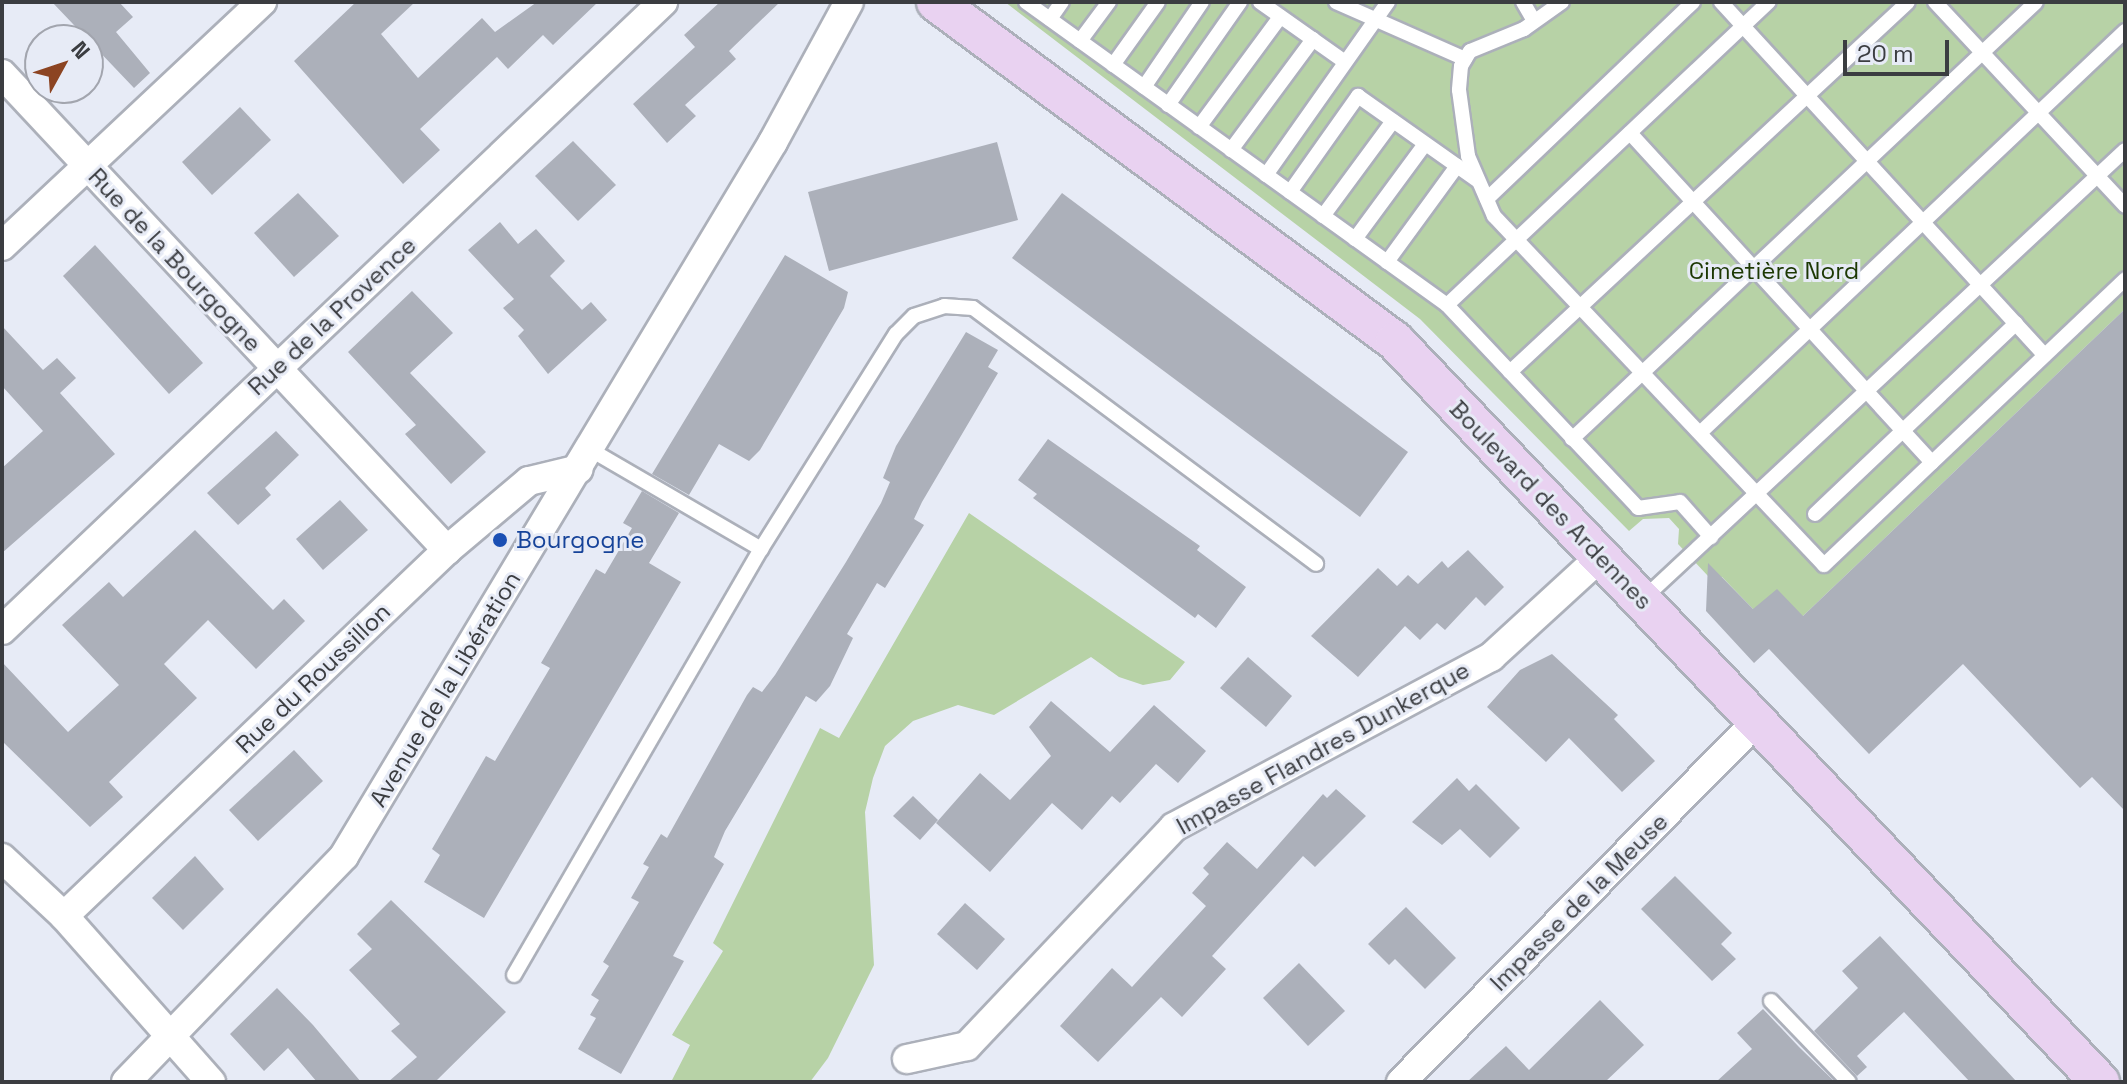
<!DOCTYPE html>
<meta charset="utf-8">
<style>
body{margin:0}
#map{position:relative;width:2127px;height:1084px;overflow:hidden;background:#e7ebf6;font-family:"Space Grotesk",sans-serif}
div>[style]{position:absolute}
.green>*{inset:0;background:#b7d2a6}
.building>*{inset:0;background:#acb0ba}
.roads{filter:drop-shadow(2px 0 #acb0ba) drop-shadow(-2px 0 #acb0ba) drop-shadow(0 2px #acb0ba) drop-shadow(0 -2px #acb0ba)}
.service>*{height:14px;margin:-7px;padding:0 7px;transform-origin:7px;border-radius:7px;background:#fff}
.minor>*{height:28px;margin:-14px;padding:0 14px;transform-origin:14px;border-radius:14px;background:#fff}
.secondary>*{height:38px;margin:-19px;padding:0 19px;transform-origin:19px;border-radius:19px;background:#e9d2f1}
.dots>*{width:22px;height:22px;translate:-50% -50%;box-sizing:border-box;border:4px solid #e7ebf6;border-radius:50%}
span{translate:-50% -50%;white-space:nowrap;text-align:center;line-height:1.15;-webkit-text-stroke:6px #e7ebf6;paint-order:stroke}
.street-label{font-size:24px;color:#3b3d41}
.park-label{font-size:24px;color:#1c3803}
.transit-label{font-size:24px;color:#164399}
.left{translate:0 -50%;text-align:left}
.frame{position:absolute;inset:0;border:4px solid #3b3d41;pointer-events:none}
.north{position:absolute;left:24px;top:24px;width:80px;height:80px;box-sizing:border-box;background:#e7ebf6;border:2px solid #a2a5ae;border-radius:50%;rotate:50deg;font-size:22px;font-weight:700;line-height:32px;text-align:center;color:#3b3d41}
.north::after{content:'';display:block;margin:auto;width:28px;height:36px;background:#8c4422;clip-path:polygon(50% 0,100% 100%,50% 72%,0 100%)}
.scale{position:absolute;left:1843px;top:40px;width:106px;height:36px;box-sizing:border-box;border:4px solid #3b3d41;border-top:0;padding-left:10px;font-size:24px;line-height:28px;white-space:nowrap;color:#3b3d41;-webkit-text-stroke:6px #e7ebf6;paint-order:stroke}
</style>
<div id="map">
<div class="green">
<i style="clip-path:polygon(1005px 2px,2125px 2px,2125px 309px,1803px 616px,1753px 609px,1722px 577px,1708px 576px,1678px 544px,1679px 529px,1669px 518px,1643px 519px,1629px 531px,1420px 319px)"></i>
<i style="clip-path:polygon(969px 513px,1185px 662px,1170px 680px,1143px 685px,1119px 677px,1091px 657px,994px 715px,958px 705px,913px 721px,885px 746px,873px 778px,865px 812px,874px 965px,828px 1058px,810px 1082px,671px 1082px,690px 1045px,672px 1035px,723px 951px,713px 943px,820px 728px,839px 738px)"></i>
</div>
<div class="building">
<i style="clip-path:polygon(52px 2px,119px 2px,133px 17px,116px 32px,150px 73px,134px 88px)"></i>
<i style="clip-path:polygon(356px 2px,415px 2px,381px 34px,418px 78px,482px 18px,495px 32px,537px 2px,598px 2px,553px 45px,543px 35px,508px 69px,497px 57px,420px 129px,440px 150px,403px 184px,294px 61px)"></i>
<i style="clip-path:polygon(720px 2px,780px 2px,729px 51px,736px 59px,685px 105px,696px 116px,667px 143px,633px 104px,695px 47px,684px 35px)"></i>
<i style="clip-path:polygon(240px 107px,271px 140px,212px 195px,182px 162px)"></i>
<i style="clip-path:polygon(573px 141px,616px 185px,578px 221px,535px 176px)"></i>
<i style="clip-path:polygon(997px 142px,1018px 220px,829px 271px,808px 192px)"></i>
<i style="clip-path:polygon(298px 193px,339px 236px,294px 277px,254px 233px)"></i>
<i style="clip-path:polygon(1062px 193px,1408px 452px,1360px 517px,1012px 258px)"></i>
<i style="clip-path:polygon(500px 222px,518px 244px,536px 229px,565px 261px,550px 276px,582px 310px,591px 302px,607px 320px,548px 374px,518px 336px,524px 330px,503px 308px,514px 299px,468px 250px)"></i>
<i style="clip-path:polygon(95px 245px,203px 363px,169px 394px,63px 276px)"></i>
<i style="clip-path:polygon(785px 255px,848px 292px,844px 308px,760px 450px,749px 461px,719px 444px,689px 495px,652px 474px)"></i>
<i style="clip-path:polygon(412px 291px,453px 333px,410px 373px,486px 452px,451px 484px,405px 434px,416px 425px,348px 352px)"></i>
<i style="clip-path:polygon(2125px 309px,2125px 811px,2092px 777px,2080px 788px,1963px 664px,1869px 754px,1769px 649px,1754px 663px,1706px 611px,1708px 563px,1753px 609px,1777px 589px,1803px 616px)"></i>
<i style="clip-path:polygon(2px 326px,43px 370px,57px 358px,76px 378px,60px 393px,115px 454px,2px 553px,2px 468px,43px 431px,2px 386px)"></i>
<i style="clip-path:polygon(966px 332px,998px 350px,988px 367px,998px 373px,922px 502px,914px 519px,924px 525px,885px 588px,877px 583px,847px 634px,853px 638px,830px 686px,816px 702px,806px 696px,725px 831px,714px 857px,724px 864px,673px 956px,684px 961px,621px 1074px,578px 1049px,596px 1018px,590px 1015px,599px 1000px,591px 995px,609px 966px,603px 962px,639px 902px,631px 898px,649px 867px,643px 864px,661px 834px,667px 838px,747px 695px,753px 687px,762px 692px,775px 675px,846px 562px,881px 503px,890px 482px,883px 478px,896px 446px)"></i>
<i style="clip-path:polygon(276px 431px,299px 455px,265px 488px,271px 495px,238px 525px,207px 493px)"></i>
<i style="clip-path:polygon(1048px 439px,1200px 546px,1197px 550px,1246px 587px,1216px 628px,1198px 614px,1195px 618px,1033px 498px,1037px 494px,1018px 480px)"></i>
<i style="clip-path:polygon(642px 491px,679px 513px,649px 563px,681px 582px,484px 918px,424px 882px,440px 855px,432px 849px,486px 756px,495px 761px,550px 668px,541px 663px,596px 569px,605px 574px,632px 528px,623px 523px)"></i>
<i style="clip-path:polygon(340px 500px,368px 530px,323px 570px,296px 539px)"></i>
<i style="clip-path:polygon(195px 530px,273px 610px,284px 599px,305px 621px,256px 669px,208px 620px,164px 664px,197px 698px,109px 782px,123px 797px,90px 827px,2px 741px,2px 662px,68px 732px,119px 685px,62px 625px,109px 582px,123px 597px)"></i>
<i style="clip-path:polygon(1468px 550px,1504px 587px,1485px 606px,1476px 597px,1445px 630px,1437px 623px,1420px 640px,1405px 626px,1358px 677px,1311px 636px,1378px 568px,1397px 586px,1408px 575px,1418px 584px,1442px 561px,1448px 568px)"></i>
<i style="clip-path:polygon(1552px 654px,1618px 715px,1614px 719px,1655px 761px,1622px 792px,1569px 738px,1546px 762px,1487px 707px,1520px 670px)"></i>
<i style="clip-path:polygon(1248px 657px,1292px 696px,1266px 727px,1220px 688px)"></i>
<i style="clip-path:polygon(1051px 701px,1110px 752px,1154px 705px,1206px 751px,1178px 783px,1156px 764px,1120px 803px,1112px 796px,1082px 830px,1052px 803px,990px 872px,936px 823px,980px 773px,1010px 800px,1051px 756px,1029px 727px)"></i>
<i style="clip-path:polygon(294px 750px,323px 781px,258px 841px,229px 810px)"></i>
<i style="clip-path:polygon(1457px 778px,1469px 791px,1476px 784px,1520px 828px,1490px 858px,1460px 829px,1442px 845px,1412px 822px)"></i>
<i style="clip-path:polygon(1336px 789px,1366px 816px,1315px 867px,1303px 856px,1212px 956px,1226px 969px,1182px 1017px,1161px 997px,1098px 1062px,1060px 1026px,1112px 968px,1132px 987px,1206px 906px,1192px 893px,1209px 874px,1203px 868px,1227px 842px,1257px 869px,1323px 794px,1327px 798px)"></i>
<i style="clip-path:polygon(913px 796px,938px 820px,920px 840px,893px 816px)"></i>
<i style="clip-path:polygon(195px 856px,224px 889px,183px 930px,152px 898px)"></i>
<i style="clip-path:polygon(1675px 876px,1732px 933px,1721px 944px,1736px 959px,1712px 981px,1641px 909px)"></i>
<i style="clip-path:polygon(391px 900px,506px 1012px,435px 1082px,388px 1082px,417px 1057px,391px 1031px,400px 1024px,349px 970px,372px 949px,357px 934px)"></i>
<i style="clip-path:polygon(965px 903px,1005px 939px,977px 970px,937px 934px)"></i>
<i style="clip-path:polygon(1406px 907px,1456px 958px,1425px 989px,1395px 959px,1389px 965px,1368px 944px)"></i>
<i style="clip-path:polygon(1880px 936px,1928px 987px,2017px 1082px,1970px 1082px,1904px 1012px,1857px 1056px,1867px 1067px,1857px 1076px,1814px 1031px,1858px 988px,1842px 971px)"></i>
<i style="clip-path:polygon(1299px 963px,1345px 1011px,1308px 1046px,1263px 998px)"></i>
<i style="clip-path:polygon(277px 988px,313px 1025px,361px 1082px,317px 1082px,288px 1048px,264px 1071px,230px 1034px)"></i>
<i style="clip-path:polygon(1600px 1000px,1644px 1045px,1605px 1082px,1467px 1082px,1506px 1046px,1529px 1070px)"></i>
<i style="clip-path:polygon(1763px 1009px,1799px 1047px,1835px 1082px,1716px 1082px,1752px 1049px,1737px 1033px)"></i>
</div>
<div class="roads">
<div class="service">
<i style="left:1026px;top:2px;width:519px;rotate:35.74deg"></i>
<i style="left:1447px;top:305px;width:279px;rotate:46.7deg"></i>
<i style="left:1638px;top:508px;width:42px;rotate:-8.1deg"></i>
<i style="left:1680px;top:502px;width:47px;rotate:48.5deg"></i>
<i style="left:1260px;top:2px;width:104px;rotate:35.2deg"></i>
<i style="left:1336px;top:2px;width:141px;rotate:23.8deg"></i>
<i style="left:1523px;top:2px;width:22px;rotate:60deg"></i>
<i style="left:1562px;top:2px;width:47px;rotate:144.6deg"></i>
<i style="left:1524px;top:29px;width:58px;rotate:157.8deg"></i>
<i style="left:1470px;top:51px;width:17px;rotate:121deg"></i>
<i style="left:1461px;top:66px;width:24px;rotate:95deg"></i>
<i style="left:1459px;top:90px;width:67px;rotate:82.2deg"></i>
<i style="left:1468px;top:156px;width:65px;rotate:66.6deg"></i>
<i style="left:1494px;top:216px;width:480px;rotate:46.6deg"></i>
<i style="left:1824px;top:565px;width:415px;rotate:-43.5deg"></i>
<i style="left:1721px;top:2px;width:479px;rotate:47.5deg"></i>
<i style="left:1935px;top:2px;width:279px;rotate:47deg"></i>
<i style="left:1050px;top:19px;width:21px;rotate:-55deg"></i>
<i style="left:1080px;top:41px;width:49px;rotate:-53.4deg"></i>
<i style="left:1113px;top:65px;width:77px;rotate:-54.5deg"></i>
<i style="left:1144px;top:87px;width:103px;rotate:-55.7deg"></i>
<i style="left:1168px;top:105px;width:126px;rotate:-55deg"></i>
<i style="left:1199px;top:127px;width:137px;rotate:-53.6deg"></i>
<i style="left:1630px;top:133px;width:447px;rotate:47.5deg"></i>
<i style="left:1231px;top:150px;width:138px;rotate:-53.5deg"></i>
<i style="left:1266px;top:175px;width:212px;rotate:-54.8deg"></i>
<i style="left:1290px;top:192px;width:118px;rotate:-54.7deg"></i>
<i style="left:1358px;top:96px;width:146px;rotate:35.2deg"></i>
<i style="left:1487px;top:199px;width:285px;rotate:-43.7deg"></i>
<i style="left:1323px;top:216px;width:118px;rotate:-53.6deg"></i>
<i style="left:1355px;top:239px;width:118px;rotate:-53.6deg"></i>
<i style="left:1387px;top:262px;width:119px;rotate:-53.9deg"></i>
<i style="left:1447px;top:305px;width:442px;rotate:-43.3deg"></i>
<i style="left:1510px;top:372px;width:543px;rotate:-42.91deg"></i>
<i style="left:1700px;top:433px;width:585px;rotate:-43.41deg"></i>
<i style="left:1572px;top:439px;width:637px;rotate:-43.28deg"></i>
<i style="left:591px;top:450px;width:197px;rotate:30.2deg"></i>
<i style="left:761px;top:549px;width:254px;rotate:-57.9deg"></i>
<i style="left:896px;top:334px;width:25px;rotate:-45deg"></i>
<i style="left:914px;top:316px;width:32px;rotate:-18deg"></i>
<i style="left:944px;top:306px;width:29px;rotate:4deg"></i>
<i style="left:973px;top:308px;width:428px;rotate:36.7deg"></i>
<i style="left:1815px;top:514px;width:277px;rotate:-43.5deg"></i>
<i style="left:1642px;top:600px;width:660px;rotate:-42.97deg"></i>
<i style="left:514px;top:975px;width:492px;rotate:-59.9deg"></i>
<i style="left:1771px;top:1001px;width:112px;rotate:46.1deg"></i>
</div>
<div class="minor">
<i style="left:2px;top:74px;width:652px;rotate:46.93deg"></i>
<i style="left:2px;top:246px;width:357px;rotate:-43.2deg"></i>
<i style="left:2px;top:630px;width:912px;rotate:-43.53deg"></i>
<i style="left:2px;top:858px;width:85px;rotate:43.1deg"></i>
<i style="left:64px;top:916px;width:222px;rotate:48.5deg"></i>
<i style="left:64px;top:916px;width:530px;rotate:-43.7deg"></i>
<i style="left:447px;top:550px;width:107px;rotate:-40.1deg"></i>
<i style="left:529px;top:481px;width:51px;rotate:-13.5deg"></i>
<i style="left:907px;top:1059px;width:61px;rotate:-12.2deg"></i>
<i style="left:967px;top:1046px;width:301px;rotate:-46.6deg"></i>
<i style="left:1174px;top:827px;width:360px;rotate:-28.2deg"></i>
<i style="left:1491px;top:657px;width:148px;rotate:-42.5deg"></i>
<i style="left:126px;top:1082px;width:314px;rotate:-46deg"></i>
<i style="left:344px;top:856px;width:833px;rotate:-59deg"></i>
<i style="left:773px;top:142px;width:159px;rotate:-61.5deg"></i>
<i style="left:1401px;top:1082px;width:506px;rotate:-45.4deg"></i>
</div>
<div class="secondary">
<i style="left:936px;top:2px;width:571px;rotate:36.45deg"></i>
<i style="left:1395px;top:341px;width:1023px;rotate:46.43deg"></i>
</div>
</div>
<div class="dots">
<i style="left:500px;top:540px;background:#1a4fb4"></i>
</div>
<div class="street-label">
<span style="left:175px;top:260px;rotate:47deg">Rue de la Bourgogne</span>
<span style="left:332px;top:316px;rotate:-43deg">Rue de la Provence</span>
<span style="left:1551px;top:505px;rotate:46deg">Boulevard des Ardennes</span>
<span style="left:313px;top:678px;rotate:-44deg">Rue du Roussillon</span>
<span style="left:445px;top:689px;rotate:-59deg">Avenue de la Libération</span>
<span style="left:1323px;top:748px;rotate:-29deg">Impasse Flandres Dunkerque</span>
<span style="left:1579px;top:902px;rotate:-45deg">Impasse de la Meuse</span>
</div>
<div class="park-label">
<span style="left:1774px;top:271px">Cimetière Nord</span>
</div>
<div class="transit-label">
<span class="left" style="left:516px;top:540px">Bourgogne</span>
</div>
<div class="frame"></div>
<div class="north">N</div>
<div class="scale">20 m</div>
</div>
